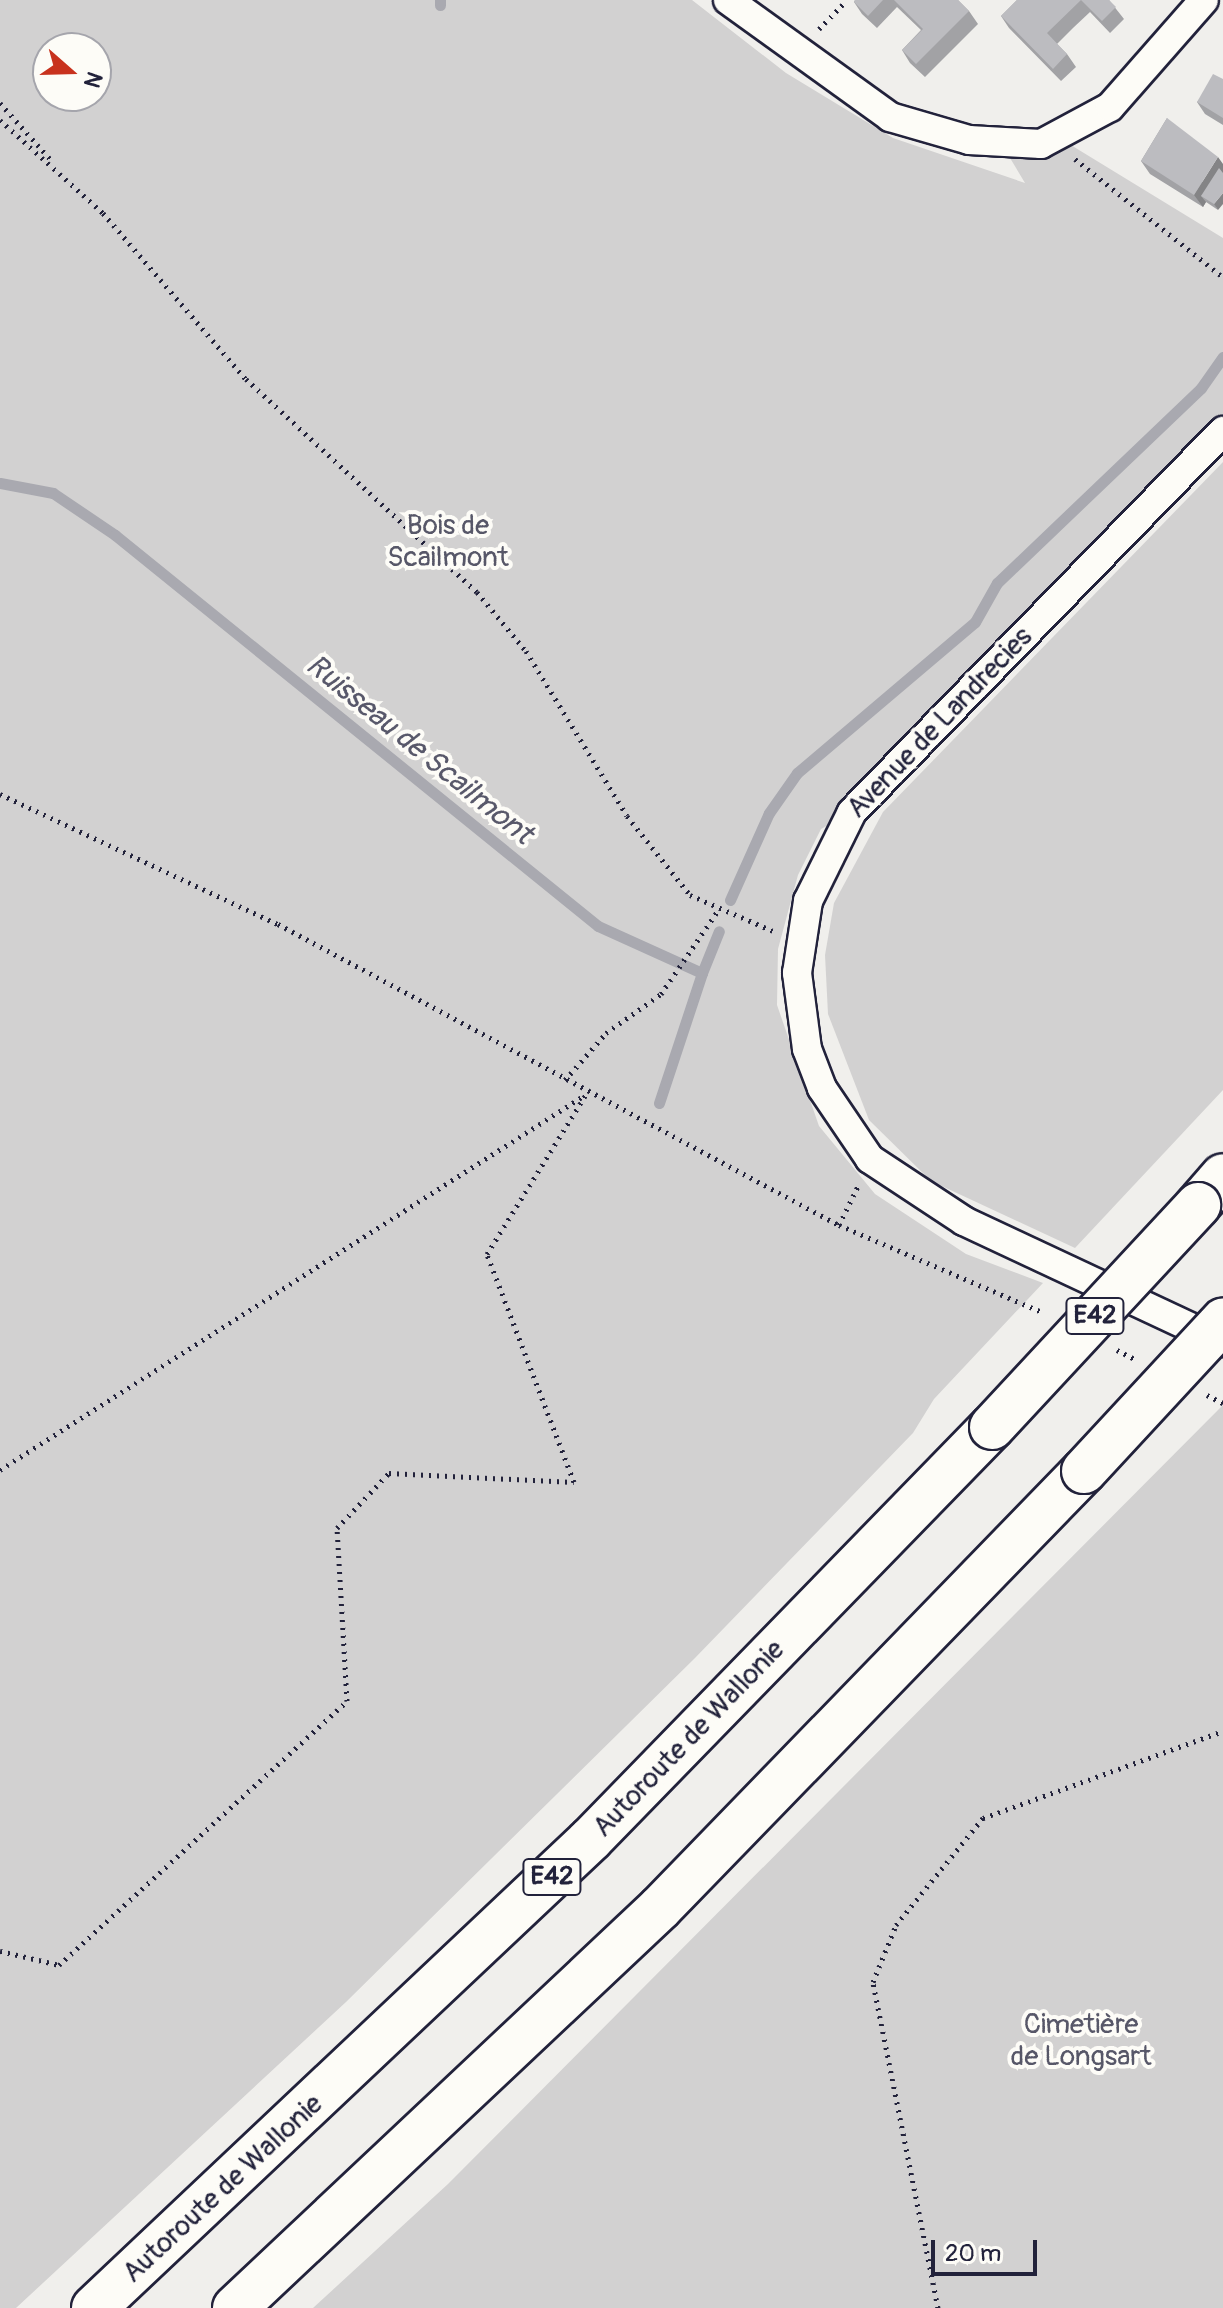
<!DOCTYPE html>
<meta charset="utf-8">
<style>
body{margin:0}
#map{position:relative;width:1223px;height:2308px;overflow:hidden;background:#f0efec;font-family:Pangolin,sans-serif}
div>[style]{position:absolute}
.green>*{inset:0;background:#d2d1d1}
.stream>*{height:11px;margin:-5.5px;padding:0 5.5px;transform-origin:5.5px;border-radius:5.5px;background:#a9a9b0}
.path>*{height:5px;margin-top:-2.5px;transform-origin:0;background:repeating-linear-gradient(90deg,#22223b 0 2px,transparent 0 8px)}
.roads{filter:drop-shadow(2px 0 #22223b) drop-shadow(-2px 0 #22223b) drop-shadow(0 2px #22223b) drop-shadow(0 -2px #22223b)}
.street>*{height:28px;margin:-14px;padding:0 14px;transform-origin:14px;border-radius:14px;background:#fdfcf7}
.highway>*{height:44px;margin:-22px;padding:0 22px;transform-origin:22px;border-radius:22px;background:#fdfcf7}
.bridges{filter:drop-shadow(2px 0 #22223b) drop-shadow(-2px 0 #22223b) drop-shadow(0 2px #22223b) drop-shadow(0 -2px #22223b)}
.highway-bridge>*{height:44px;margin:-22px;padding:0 22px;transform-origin:22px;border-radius:22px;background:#fdfcf7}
.wall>*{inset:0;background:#a2a2a5}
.shaded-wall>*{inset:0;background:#848486}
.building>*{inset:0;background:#bcbcc0}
span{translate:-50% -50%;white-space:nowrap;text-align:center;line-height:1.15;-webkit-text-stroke:8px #fdfcf7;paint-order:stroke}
.shield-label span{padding:2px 6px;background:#fdfcf7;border:2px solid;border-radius:6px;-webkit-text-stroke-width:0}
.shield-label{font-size:26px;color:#22223b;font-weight:700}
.park-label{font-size:28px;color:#575768}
.street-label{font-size:28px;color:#22223b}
.water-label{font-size:30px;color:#58586a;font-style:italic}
.north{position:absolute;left:32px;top:32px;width:80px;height:80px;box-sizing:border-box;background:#fdfcf7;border:2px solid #a5a5ac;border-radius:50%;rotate:110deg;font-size:22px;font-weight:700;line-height:32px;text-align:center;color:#22223b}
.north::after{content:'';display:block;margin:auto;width:28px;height:36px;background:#c8321e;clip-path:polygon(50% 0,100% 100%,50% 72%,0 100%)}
.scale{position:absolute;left:931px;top:2240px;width:106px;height:36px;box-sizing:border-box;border:4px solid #22223b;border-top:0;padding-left:10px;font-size:24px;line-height:28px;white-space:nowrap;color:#22223b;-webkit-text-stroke:6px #fdfcf7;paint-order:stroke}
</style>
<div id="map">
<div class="green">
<i style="clip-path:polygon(evenodd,0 0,692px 0,786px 73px,893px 138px,1025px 183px,1001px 143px,1061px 139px,1223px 238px,1223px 431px,852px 812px,821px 829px,798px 875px,778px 949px,777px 1005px,819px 1126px,875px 1194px,966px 1254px,1043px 1283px,934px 1399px,913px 1433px,695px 1658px,346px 2002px,16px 2308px,0 2308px,0 0,48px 48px,96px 48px,96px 96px,48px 96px,48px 48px)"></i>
<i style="clip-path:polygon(1223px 462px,1223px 1090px,1075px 1248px,931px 1181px,869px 1120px,828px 1014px,825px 955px,834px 903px,883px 812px)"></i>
<i style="clip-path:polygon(1223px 1405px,1223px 2308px,313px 2308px,448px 2184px)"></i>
</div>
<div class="stream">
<i style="left:440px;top:0;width:5px;rotate:90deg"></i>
<i style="left:0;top:483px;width:54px;rotate:10.7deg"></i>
<i style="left:53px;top:493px;width:75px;rotate:34.1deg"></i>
<i style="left:115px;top:535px;width:621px;rotate:38.99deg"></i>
<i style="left:598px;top:926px;width:114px;rotate:24.3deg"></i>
<i style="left:702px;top:973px;width:137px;rotate:108.3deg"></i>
<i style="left:730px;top:900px;width:95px;rotate:-65.9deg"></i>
<i style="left:769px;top:813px;width:49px;rotate:-55deg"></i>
<i style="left:797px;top:773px;width:233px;rotate:-40.3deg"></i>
<i style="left:975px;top:622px;width:45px;rotate:-60.6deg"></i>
<i style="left:997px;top:583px;width:282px;rotate:-43.7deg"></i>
<i style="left:1201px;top:388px;width:38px;rotate:-55deg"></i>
<i style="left:702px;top:973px;width:45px;rotate:-68deg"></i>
</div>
<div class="path">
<i style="left:819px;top:29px;width:40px;rotate:-46deg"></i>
<i style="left:0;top:103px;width:78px;rotate:48.1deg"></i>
<i style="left:0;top:120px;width:139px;rotate:42.1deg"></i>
<i style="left:103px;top:213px;width:219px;rotate:49.3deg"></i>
<i style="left:246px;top:379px;width:314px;rotate:42.7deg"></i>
<i style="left:477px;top:592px;width:77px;rotate:50.3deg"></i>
<i style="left:526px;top:651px;width:193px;rotate:58.5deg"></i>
<i style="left:627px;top:816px;width:101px;rotate:51.4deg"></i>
<i style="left:690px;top:895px;width:90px;rotate:23.4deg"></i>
<i style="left:1075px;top:159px;width:189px;rotate:38.6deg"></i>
<i style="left:0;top:794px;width:307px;rotate:25.1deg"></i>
<i style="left:278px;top:924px;width:637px;rotate:28.22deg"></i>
<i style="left:839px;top:1225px;width:223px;rotate:23.2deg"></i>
<i style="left:565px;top:1080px;width:62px;rotate:-48.9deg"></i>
<i style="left:606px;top:1033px;width:67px;rotate:-35.3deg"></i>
<i style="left:661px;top:994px;width:99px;rotate:-55.7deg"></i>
<i style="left:839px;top:1225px;width:43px;rotate:-64deg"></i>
<i style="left:1117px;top:1350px;width:22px;rotate:27deg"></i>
<i style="left:1207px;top:1395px;width:18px;rotate:27deg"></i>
<i style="left:0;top:1470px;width:695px;rotate:-32.66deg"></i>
<i style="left:0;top:1951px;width:61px;rotate:13.3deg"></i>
<i style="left:59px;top:1965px;width:391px;rotate:-42.5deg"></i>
<i style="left:347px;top:1701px;width:173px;rotate:-93.3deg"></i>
<i style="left:337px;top:1528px;width:76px;rotate:-46.6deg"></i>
<i style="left:389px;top:1473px;width:185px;rotate:2.8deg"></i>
<i style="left:574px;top:1482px;width:244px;rotate:-110.9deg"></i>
<i style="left:487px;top:1254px;width:190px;rotate:-58.2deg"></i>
<i style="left:938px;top:2308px;width:332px;rotate:-101.3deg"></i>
<i style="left:873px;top:1982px;width:61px;rotate:-68deg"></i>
<i style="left:896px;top:1925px;width:138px;rotate:-50.9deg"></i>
<i style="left:983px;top:1818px;width:255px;rotate:-19.9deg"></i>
</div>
<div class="roads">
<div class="street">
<i style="left:728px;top:0;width:200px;rotate:35.8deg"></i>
<i style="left:890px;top:117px;width:82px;rotate:16.2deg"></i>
<i style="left:969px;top:140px;width:72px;rotate:3.2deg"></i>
<i style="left:1041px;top:144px;width:78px;rotate:-28.2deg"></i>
<i style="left:1110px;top:107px;width:142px;rotate:-48.7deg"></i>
<i style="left:1222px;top:1342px;width:285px;rotate:-154.9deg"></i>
<i style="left:964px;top:1221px;width:113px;rotate:-146.6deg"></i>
<i style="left:870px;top:1159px;width:86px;rotate:-124.1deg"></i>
<i style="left:822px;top:1088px;width:42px;rotate:-111deg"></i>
<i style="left:807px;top:1049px;width:77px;rotate:-97.5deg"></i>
<i style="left:797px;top:973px;width:73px;rotate:-81.3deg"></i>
<i style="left:808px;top:901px;width:99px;rotate:-63.7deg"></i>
<i style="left:852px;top:812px;width:532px;rotate:-45.76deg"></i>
</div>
<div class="highway">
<i style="left:1198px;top:1205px;width:38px;rotate:-49deg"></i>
<i style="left:94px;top:2308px;width:683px;rotate:-43.34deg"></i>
<i style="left:591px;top:1839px;width:575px;rotate:-45.78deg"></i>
<i style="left:235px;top:2308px;width:584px;rotate:-43.26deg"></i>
<i style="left:660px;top:1908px;width:609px;rotate:-45.87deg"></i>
</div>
</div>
<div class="bridges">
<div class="highway-bridge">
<i style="left:992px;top:1427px;width:303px;rotate:-47.1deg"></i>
<i style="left:1084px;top:1471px;width:205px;rotate:-47.2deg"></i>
</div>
</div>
<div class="wall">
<i style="clip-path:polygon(855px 0,958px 0,969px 11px,978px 24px,925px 77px,910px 63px,902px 50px,921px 30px,897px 7px,877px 28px,862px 14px,854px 2px)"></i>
<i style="clip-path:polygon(1017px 0,1109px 0,1124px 19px,1110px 33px,1090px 12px,1073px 28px,1057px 44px,1067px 54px,1076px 67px,1061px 81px,1009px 28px,1001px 16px)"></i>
<i style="clip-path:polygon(1223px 79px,1223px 125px,1205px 114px,1197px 102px)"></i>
<i style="clip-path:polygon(1167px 118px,1218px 210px,1206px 202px,1203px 207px,1150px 174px,1141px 161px)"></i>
</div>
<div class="shaded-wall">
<i style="clip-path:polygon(1218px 157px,1223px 164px,1223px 175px,1201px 196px,1206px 202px,1203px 207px,1194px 195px)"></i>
<i style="clip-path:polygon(1223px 193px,1223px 204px,1218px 210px,1214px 204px)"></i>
</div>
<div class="building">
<i style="clip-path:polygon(855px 0,883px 0,868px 16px,854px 2px)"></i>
<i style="clip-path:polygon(894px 0,958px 0,969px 11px,916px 64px,902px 50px,923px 29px)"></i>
<i style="clip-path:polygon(1017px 0,1081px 0,1047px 33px,1067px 54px,1053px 69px,1001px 16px)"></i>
<i style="clip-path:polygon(1081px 0,1109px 0,1116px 7px,1102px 21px)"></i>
<i style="clip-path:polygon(1213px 74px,1223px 79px,1223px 118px,1197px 102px)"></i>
<i style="clip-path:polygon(1167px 118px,1218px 157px,1194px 195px,1141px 161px)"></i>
<i style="clip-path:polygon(1219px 168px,1223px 173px,1223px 193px,1214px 204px,1201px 196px)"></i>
</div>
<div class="shield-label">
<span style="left:1095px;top:1316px">E42</span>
<span style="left:552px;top:1877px">E42</span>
</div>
<div class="park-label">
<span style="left:448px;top:542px">Bois de<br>Scailmont</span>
<span style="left:1081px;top:2041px">Cimetière<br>de Longsart</span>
</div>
<div class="street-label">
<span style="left:940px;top:723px;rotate:-46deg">Avenue de Landrecies</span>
<span style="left:689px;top:1739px;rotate:-46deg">Autoroute de Wallonie</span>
<span style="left:223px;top:2189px;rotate:-43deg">Autoroute de Wallonie</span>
</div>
<div class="water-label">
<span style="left:419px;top:750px;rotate:39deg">Ruisseau de Scailmont</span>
</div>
<div class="north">N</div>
<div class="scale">20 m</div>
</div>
